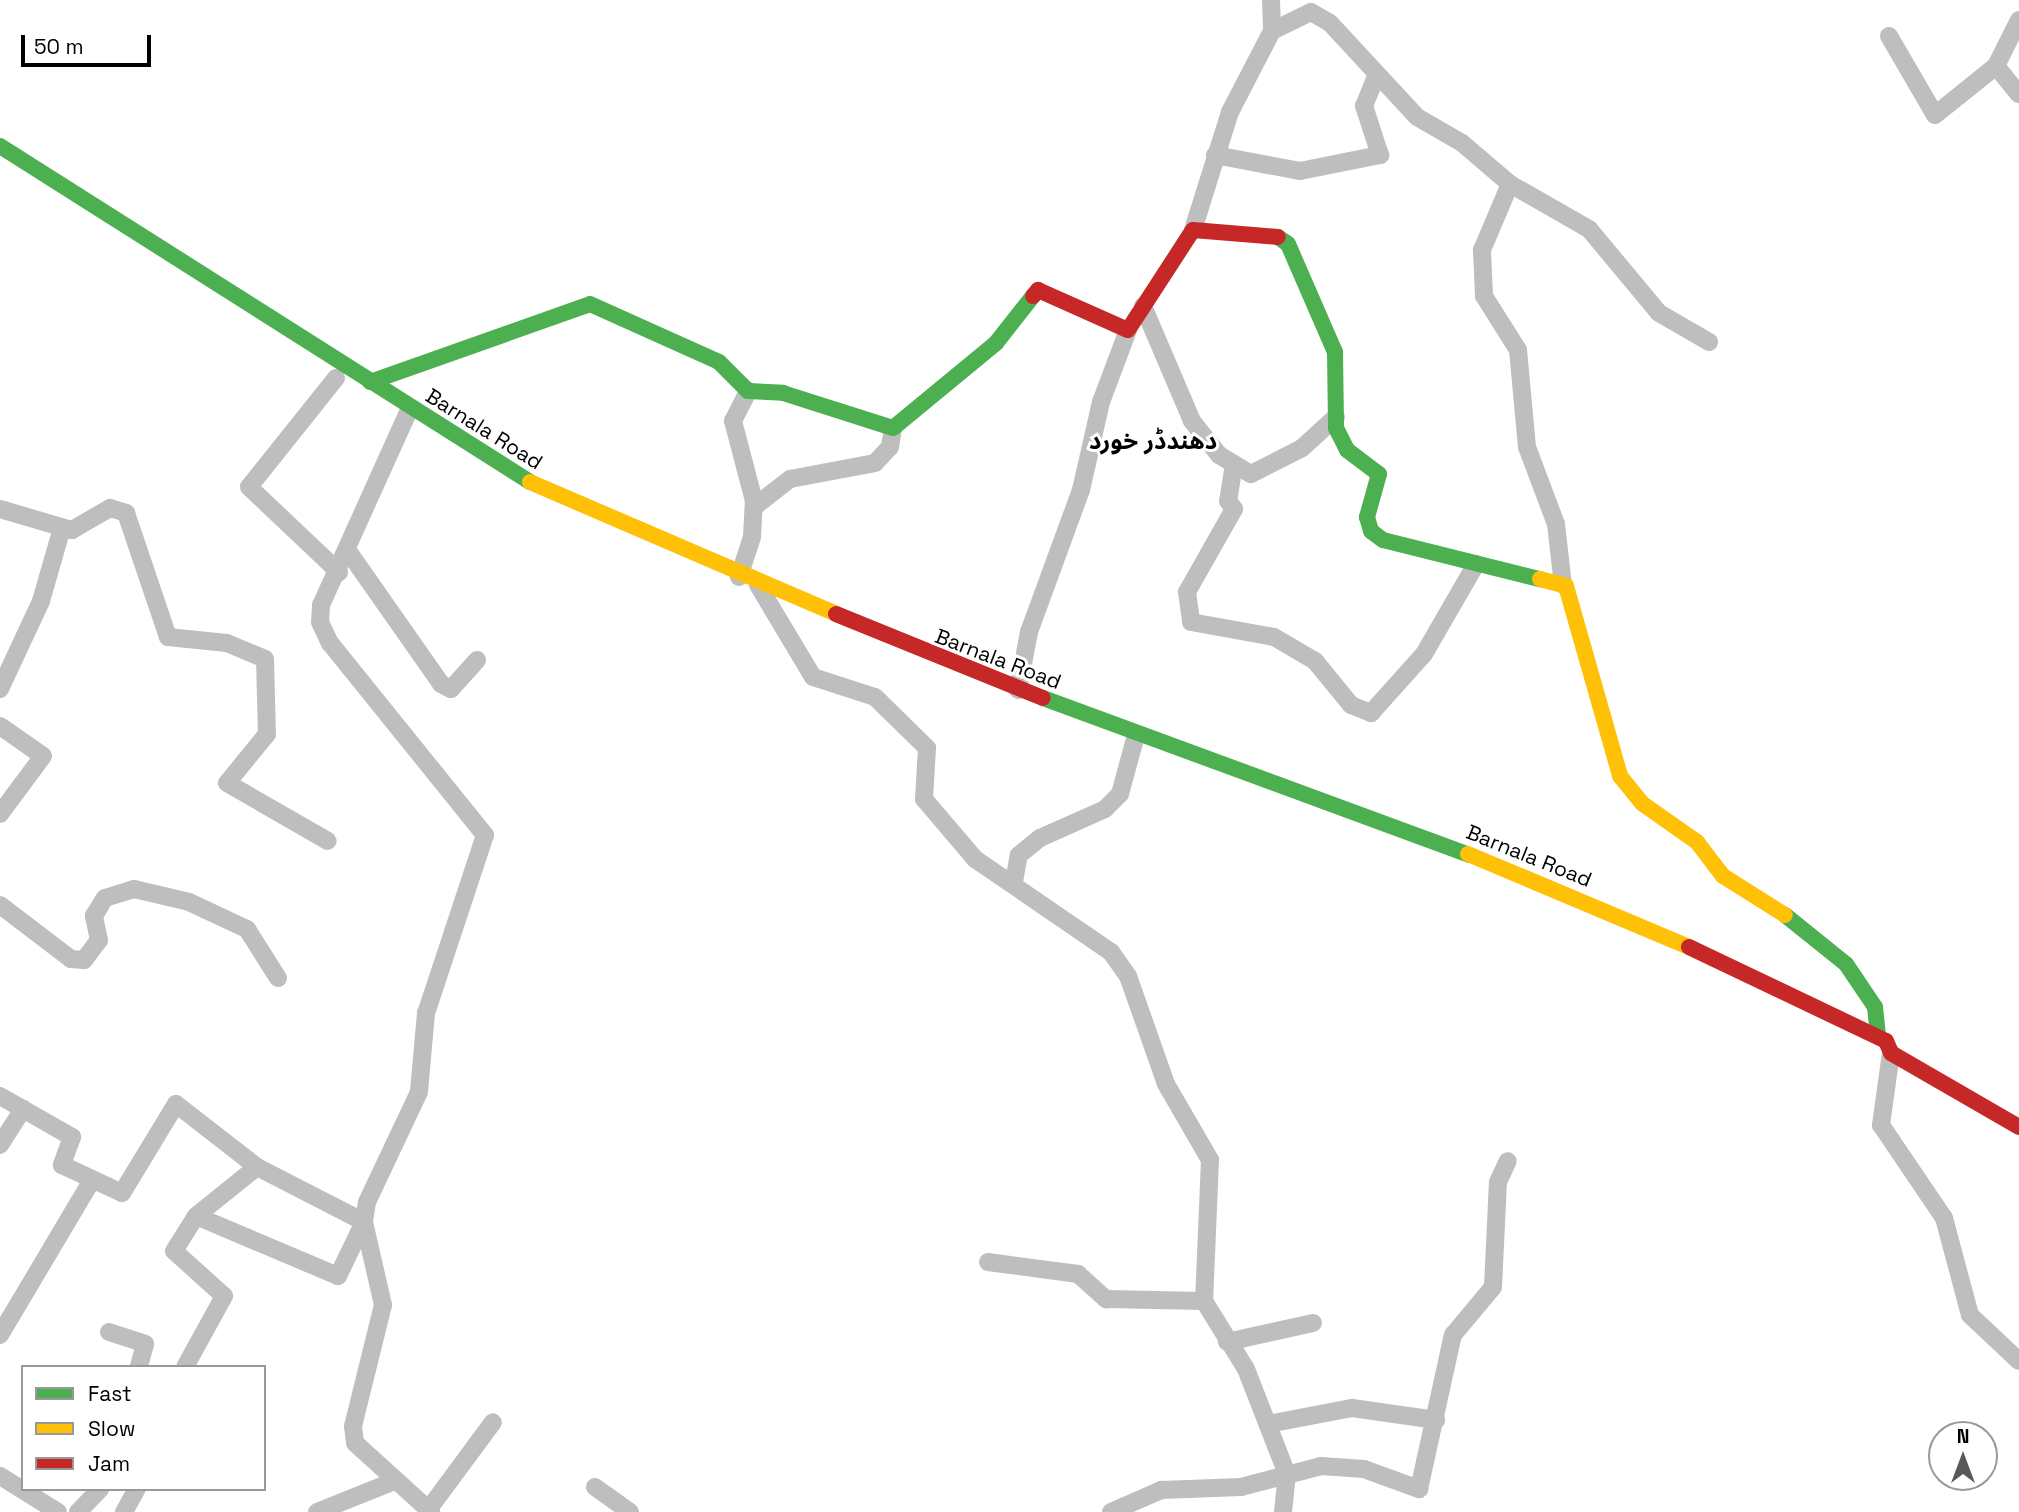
<!DOCTYPE html>
<meta charset="utf-8">
<style>
body{margin:0}
#map{position:relative;width:2019px;height:1512px;overflow:hidden;background:#fff;font-family:"Space Grotesk","Noto Sans Arabic",sans-serif}
div>[style]{position:absolute}
.street>*{height:18px;margin:-9px;padding:0 9px;transform-origin:9px;border-radius:9px;background:#bebebe}
.fast>*{height:16px;margin:-8px;padding:0 8px;transform-origin:8px;border-radius:8px;background:#4caf50}
.slow>*{height:16px;margin:-8px;padding:0 8px;transform-origin:8px;border-radius:8px;background:#ffc107}
.jam>*{height:16px;margin:-8px;padding:0 8px;transform-origin:8px;border-radius:8px;background:#c62828}
span{translate:-50% -50%;white-space:nowrap;text-align:center;line-height:1.15;-webkit-text-stroke:6px #fff;paint-order:stroke}
.street-label{font-size:21px;color:#000}
.quarter-label{font-size:24px;color:#000;font-weight:700}
.legend{position:absolute;left:21px;top:1365px;width:245px;height:126px;box-sizing:border-box;background:#fff;border:2px solid #999;margin:0;padding:9px 12px;list-style:none;font-size:21px;color:#000}
.legend li{display:flex;align-items:center;gap:14px;height:35px}
.legend b{width:35px;border:2px solid #999}
.north{position:absolute;left:1928px;top:1421px;width:70px;height:70px;box-sizing:border-box;background:#fff;border:2px solid #999;border-radius:50%;rotate:0deg;font-size:19px;font-weight:700;line-height:28px;text-align:center;color:#000}
.north::after{content:'';display:block;margin:auto;width:24px;height:32px;background:#595959;clip-path:polygon(50% 0,100% 100%,50% 72%,0 100%)}
.scale{position:absolute;left:21px;top:35px;width:130px;height:32px;box-sizing:border-box;border:4px solid #000;border-top:0;padding-left:9px;font-size:21px;line-height:24px;white-space:nowrap;color:#000;-webkit-text-stroke:5px #fff;paint-order:stroke}
</style>
<div id="map">
<div class="street">
<i style="left:1271px;top:0;width:31px;rotate:88deg"></i>
<i style="left:1272px;top:31px;width:43px;rotate:-26deg"></i>
<i style="left:1311px;top:12px;width:22px;rotate:30deg"></i>
<i style="left:1330px;top:23px;width:128px;rotate:47.2deg"></i>
<i style="left:1417px;top:117px;width:52px;rotate:30deg"></i>
<i style="left:1462px;top:143px;width:63px;rotate:40.5deg"></i>
<i style="left:1510px;top:184px;width:72px;rotate:113deg"></i>
<i style="left:1482px;top:250px;width:46px;rotate:87.5deg"></i>
<i style="left:1484px;top:296px;width:64px;rotate:57.8deg"></i>
<i style="left:1518px;top:350px;width:97px;rotate:84.7deg"></i>
<i style="left:1527px;top:447px;width:82px;rotate:69.4deg"></i>
<i style="left:1556px;top:524px;width:61px;rotate:83.5deg"></i>
<i style="left:2019px;top:20px;width:51px;rotate:116.6deg"></i>
<i style="left:1996px;top:66px;width:36px;rotate:51deg"></i>
<i style="left:1889px;top:36px;width:91px;rotate:59.8deg"></i>
<i style="left:1935px;top:115px;width:78px;rotate:-38.8deg"></i>
<i style="left:1215px;top:155px;width:86px;rotate:10.7deg"></i>
<i style="left:1300px;top:171px;width:82px;rotate:-11.3deg"></i>
<i style="left:1380px;top:155px;width:52px;rotate:-108.1deg"></i>
<i style="left:1364px;top:106px;width:31px;rotate:-68deg"></i>
<i style="left:1510px;top:184px;width:91px;rotate:29.7deg"></i>
<i style="left:1589px;top:229px;width:109px;rotate:50.2deg"></i>
<i style="left:1659px;top:313px;width:58px;rotate:30.1deg"></i>
<i style="left:1193px;top:230px;width:124px;rotate:-72.6deg"></i>
<i style="left:1230px;top:112px;width:91px;rotate:-62.6deg"></i>
<i style="left:1143px;top:306px;width:125px;rotate:66.9deg"></i>
<i style="left:1192px;top:421px;width:43px;rotate:51.5deg"></i>
<i style="left:1219px;top:455px;width:37px;rotate:31deg"></i>
<i style="left:1251px;top:474px;width:57px;rotate:-27deg"></i>
<i style="left:1302px;top:448px;width:46px;rotate:-42.4deg"></i>
<i style="left:336px;top:378px;width:139px;rotate:128.6deg"></i>
<i style="left:249px;top:487px;width:124px;rotate:43.4deg"></i>
<i style="left:410px;top:408px;width:216px;rotate:114.3deg"></i>
<i style="left:321px;top:605px;width:17px;rotate:93deg"></i>
<i style="left:320px;top:622px;width:23px;rotate:65deg"></i>
<i style="left:330px;top:643px;width:247px;rotate:51.1deg"></i>
<i style="left:485px;top:835px;width:188px;rotate:108.3deg"></i>
<i style="left:426px;top:1013px;width:79px;rotate:95.1deg"></i>
<i style="left:419px;top:1092px;width:122px;rotate:115.3deg"></i>
<i style="left:367px;top:1202px;width:20px;rotate:99deg"></i>
<i style="left:364px;top:1222px;width:85px;rotate:77.1deg"></i>
<i style="left:383px;top:1305px;width:125px;rotate:103.9deg"></i>
<i style="left:353px;top:1426px;width:17px;rotate:83deg"></i>
<i style="left:355px;top:1443px;width:103px;rotate:42.2deg"></i>
<i style="left:1234px;top:464px;width:37px;rotate:99deg"></i>
<i style="left:1228px;top:501px;width:10px;rotate:53deg"></i>
<i style="left:1234px;top:509px;width:95px;rotate:119.5deg"></i>
<i style="left:1187px;top:592px;width:30px;rotate:82deg"></i>
<i style="left:1191px;top:622px;width:84px;rotate:10.2deg"></i>
<i style="left:1274px;top:637px;width:48px;rotate:30.3deg"></i>
<i style="left:1315px;top:661px;width:57px;rotate:50.7deg"></i>
<i style="left:1351px;top:705px;width:22px;rotate:22deg"></i>
<i style="left:1371px;top:713px;width:79px;rotate:-48.1deg"></i>
<i style="left:1424px;top:654px;width:104px;rotate:-60deg"></i>
<i style="left:754px;top:507px;width:46px;rotate:-37.9deg"></i>
<i style="left:790px;top:479px;width:86px;rotate:-10.7deg"></i>
<i style="left:875px;top:463px;width:22px;rotate:-47deg"></i>
<i style="left:890px;top:447px;width:19px;rotate:-81deg"></i>
<i style="left:0;top:509px;width:75px;rotate:16.3deg"></i>
<i style="left:72px;top:530px;width:44px;rotate:-30.1deg"></i>
<i style="left:110px;top:508px;width:17px;rotate:17deg"></i>
<i style="left:126px;top:513px;width:131px;rotate:71.3deg"></i>
<i style="left:168px;top:637px;width:59px;rotate:5.8deg"></i>
<i style="left:227px;top:643px;width:41px;rotate:22.8deg"></i>
<i style="left:265px;top:659px;width:75px;rotate:88.5deg"></i>
<i style="left:267px;top:734px;width:63px;rotate:129.2deg"></i>
<i style="left:227px;top:783px;width:116px;rotate:29.9deg"></i>
<i style="left:348px;top:551px;width:162px;rotate:55deg"></i>
<i style="left:441px;top:684px;width:11px;rotate:27deg"></i>
<i style="left:451px;top:689px;width:39px;rotate:-48deg"></i>
<i style="left:739px;top:577px;width:42px;rotate:-72deg"></i>
<i style="left:752px;top:537px;width:36px;rotate:-87deg"></i>
<i style="left:754px;top:501px;width:83px;rotate:-104.7deg"></i>
<i style="left:733px;top:421px;width:34px;rotate:-63deg"></i>
<i style="left:758px;top:585px;width:107px;rotate:59.1deg"></i>
<i style="left:813px;top:677px;width:65px;rotate:17.9deg"></i>
<i style="left:875px;top:697px;width:73px;rotate:44.4deg"></i>
<i style="left:927px;top:748px;width:51px;rotate:93.4deg"></i>
<i style="left:924px;top:799px;width:79px;rotate:49.6deg"></i>
<i style="left:975px;top:859px;width:165px;rotate:34.4deg"></i>
<i style="left:1111px;top:952px;width:29px;rotate:55deg"></i>
<i style="left:1128px;top:976px;width:114px;rotate:70.6deg"></i>
<i style="left:1166px;top:1084px;width:88px;rotate:59.9deg"></i>
<i style="left:1210px;top:1160px;width:141px;rotate:92.4deg"></i>
<i style="left:1204px;top:1301px;width:80px;rotate:58.3deg"></i>
<i style="left:1246px;top:1369px;width:113px;rotate:68.7deg"></i>
<i style="left:1287px;top:1474px;width:38px;rotate:96deg"></i>
<i style="left:0;top:689px;width:97px;rotate:-65deg"></i>
<i style="left:41px;top:601px;width:76px;rotate:-74deg"></i>
<i style="left:1018px;top:690px;width:59px;rotate:-79.3deg"></i>
<i style="left:1029px;top:632px;width:151px;rotate:-69.9deg"></i>
<i style="left:1081px;top:490px;width:90px;rotate:-77.2deg"></i>
<i style="left:1101px;top:402px;width:77px;rotate:-69.4deg"></i>
<i style="left:0;top:726px;width:52px;rotate:34.9deg"></i>
<i style="left:43px;top:756px;width:72px;rotate:126.6deg"></i>
<i style="left:1014px;top:882px;width:27px;rotate:-80deg"></i>
<i style="left:1019px;top:855px;width:27px;rotate:-39deg"></i>
<i style="left:1040px;top:838px;width:71px;rotate:-24deg"></i>
<i style="left:1105px;top:809px;width:21px;rotate:-45deg"></i>
<i style="left:1120px;top:794px;width:61px;rotate:-74.8deg"></i>
<i style="left:0;top:905px;width:89px;rotate:37.3deg"></i>
<i style="left:71px;top:959px;width:13px;rotate:4deg"></i>
<i style="left:84px;top:960px;width:25px;rotate:-53deg"></i>
<i style="left:99px;top:940px;width:25px;rotate:-102deg"></i>
<i style="left:94px;top:916px;width:21px;rotate:-59deg"></i>
<i style="left:105px;top:898px;width:30px;rotate:-17deg"></i>
<i style="left:134px;top:889px;width:57px;rotate:13.3deg"></i>
<i style="left:189px;top:902px;width:64px;rotate:25deg"></i>
<i style="left:247px;top:929px;width:58px;rotate:57.7deg"></i>
<i style="left:1891px;top:1053px;width:73px;rotate:97.9deg"></i>
<i style="left:1881px;top:1125px;width:112px;rotate:55.9deg"></i>
<i style="left:1944px;top:1218px;width:100px;rotate:75deg"></i>
<i style="left:1970px;top:1315px;width:67px;rotate:43.2deg"></i>
<i style="left:0;top:1096px;width:83px;rotate:29.7deg"></i>
<i style="left:72px;top:1137px;width:30px;rotate:110deg"></i>
<i style="left:62px;top:1165px;width:66px;rotate:25deg"></i>
<i style="left:122px;top:1193px;width:104px;rotate:-58.8deg"></i>
<i style="left:176px;top:1104px;width:103px;rotate:37.9deg"></i>
<i style="left:257px;top:1167px;width:120px;rotate:27.2deg"></i>
<i style="left:364px;top:1222px;width:60px;rotate:115.7deg"></i>
<i style="left:338px;top:1276px;width:154px;rotate:-157.1deg"></i>
<i style="left:196px;top:1216px;width:78px;rotate:-38.8deg"></i>
<i style="left:0;top:1145px;width:43px;rotate:-57.4deg"></i>
<i style="left:988px;top:1262px;width:91px;rotate:7.6deg"></i>
<i style="left:1078px;top:1274px;width:38px;rotate:42deg"></i>
<i style="left:1106px;top:1299px;width:98px;rotate:1.2deg"></i>
<i style="left:109px;top:1332px;width:38px;rotate:18deg"></i>
<i style="left:145px;top:1344px;width:24px;rotate:105deg"></i>
<i style="left:0;top:1335px;width:178px;rotate:-59.3deg"></i>
<i style="left:1227px;top:1342px;width:88px;rotate:-12.5deg"></i>
<i style="left:185px;top:1367px;width:81px;rotate:-61.2deg"></i>
<i style="left:224px;top:1296px;width:67px;rotate:-138deg"></i>
<i style="left:174px;top:1251px;width:41px;rotate:-57.8deg"></i>
<i style="left:1268px;top:1424px;width:86px;rotate:-10.8deg"></i>
<i style="left:1352px;top:1408px;width:85px;rotate:8.1deg"></i>
<i style="left:0;top:1476px;width:68px;rotate:31.8deg"></i>
<i style="left:595px;top:1487px;width:43px;rotate:35.5deg"></i>
<i style="left:428px;top:1510px;width:109px;rotate:-53.5deg"></i>
<i style="left:78px;top:1512px;width:32px;rotate:-46deg"></i>
<i style="left:124px;top:1512px;width:26px;rotate:-61deg"></i>
<i style="left:317px;top:1512px;width:81px;rotate:-21.8deg"></i>
<i style="left:1111px;top:1512px;width:55px;rotate:-23.7deg"></i>
<i style="left:1161px;top:1490px;width:80px;rotate:-2.1deg"></i>
<i style="left:1241px;top:1487px;width:83px;rotate:-14.7deg"></i>
<i style="left:1321px;top:1466px;width:43px;rotate:4deg"></i>
<i style="left:1364px;top:1469px;width:59px;rotate:20deg"></i>
<i style="left:1419px;top:1489px;width:158px;rotate:-77.6deg"></i>
<i style="left:1453px;top:1335px;width:62px;rotate:-50.2deg"></i>
<i style="left:1493px;top:1287px;width:105px;rotate:-87.3deg"></i>
<i style="left:1498px;top:1182px;width:23px;rotate:-65deg"></i>
</div>
<div class="fast">
<i style="left:0;top:146px;width:628px;rotate:32.37deg"></i>
<i style="left:1278px;top:237px;width:12px;rotate:35deg"></i>
<i style="left:1288px;top:244px;width:118px;rotate:66.5deg"></i>
<i style="left:1335px;top:352px;width:76px;rotate:89.2deg"></i>
<i style="left:1336px;top:428px;width:25px;rotate:63deg"></i>
<i style="left:1347px;top:450px;width:40px;rotate:37deg"></i>
<i style="left:1379px;top:474px;width:45px;rotate:105.6deg"></i>
<i style="left:1367px;top:517px;width:15px;rotate:74deg"></i>
<i style="left:1371px;top:531px;width:15px;rotate:37deg"></i>
<i style="left:1383px;top:540px;width:162px;rotate:14deg"></i>
<i style="left:370px;top:382px;width:233px;rotate:-19.5deg"></i>
<i style="left:590px;top:304px;width:141px;rotate:24.2deg"></i>
<i style="left:719px;top:362px;width:41px;rotate:45deg"></i>
<i style="left:748px;top:391px;width:35px;rotate:3deg"></i>
<i style="left:783px;top:393px;width:115px;rotate:17.7deg"></i>
<i style="left:893px;top:428px;width:134px;rotate:-39.5deg"></i>
<i style="left:996px;top:343px;width:60px;rotate:-51.8deg"></i>
<i style="left:1043px;top:698px;width:453px;rotate:20.2deg"></i>
<i style="left:1785px;top:915px;width:78px;rotate:38.8deg"></i>
<i style="left:1846px;top:964px;width:52px;rotate:56deg"></i>
<i style="left:1875px;top:1007px;width:30px;rotate:84deg"></i>
</div>
<div class="slow">
<i style="left:530px;top:482px;width:333px;rotate:23.3deg"></i>
<i style="left:1540px;top:579px;width:27px;rotate:15deg"></i>
<i style="left:1566px;top:586px;width:198px;rotate:74.1deg"></i>
<i style="left:1620px;top:776px;width:36px;rotate:51deg"></i>
<i style="left:1643px;top:804px;width:66px;rotate:35.1deg"></i>
<i style="left:1697px;top:842px;width:43px;rotate:52.6deg"></i>
<i style="left:1723px;top:876px;width:73px;rotate:32.2deg"></i>
<i style="left:1468px;top:854px;width:240px;rotate:22.8deg"></i>
</div>
<div class="jam">
<i style="left:1033px;top:296px;width:8px;rotate:-50deg"></i>
<i style="left:1038px;top:290px;width:98px;rotate:24deg"></i>
<i style="left:1128px;top:330px;width:119px;rotate:-57deg"></i>
<i style="left:1193px;top:230px;width:85px;rotate:4.7deg"></i>
<i style="left:836px;top:614px;width:223px;rotate:22.1deg"></i>
<i style="left:1689px;top:947px;width:218px;rotate:25.5deg"></i>
<i style="left:1886px;top:1041px;width:13px;rotate:67deg"></i>
<i style="left:1891px;top:1053px;width:148px;rotate:30deg"></i>
</div>
<div class="street-label">
<span style="left:484px;top:429px;rotate:32deg">Barnala Road</span>
<span style="left:998px;top:659px;rotate:21deg">Barnala Road</span>
<span style="left:1529px;top:856px;rotate:22deg">Barnala Road</span>
</div>
<div class="quarter-label">
<span style="left:1153px;top:441px">دھندڈر خورد</span>
</div>
<ul class="legend">
<li><b style="height:9px;background:#4caf50"></b>Fast</li>
<li><b style="height:9px;background:#ffc107"></b>Slow</li>
<li><b style="height:9px;background:#c62828"></b>Jam</li>
</ul>
<div class="north">N</div>
<div class="scale">50 m</div>
</div>
